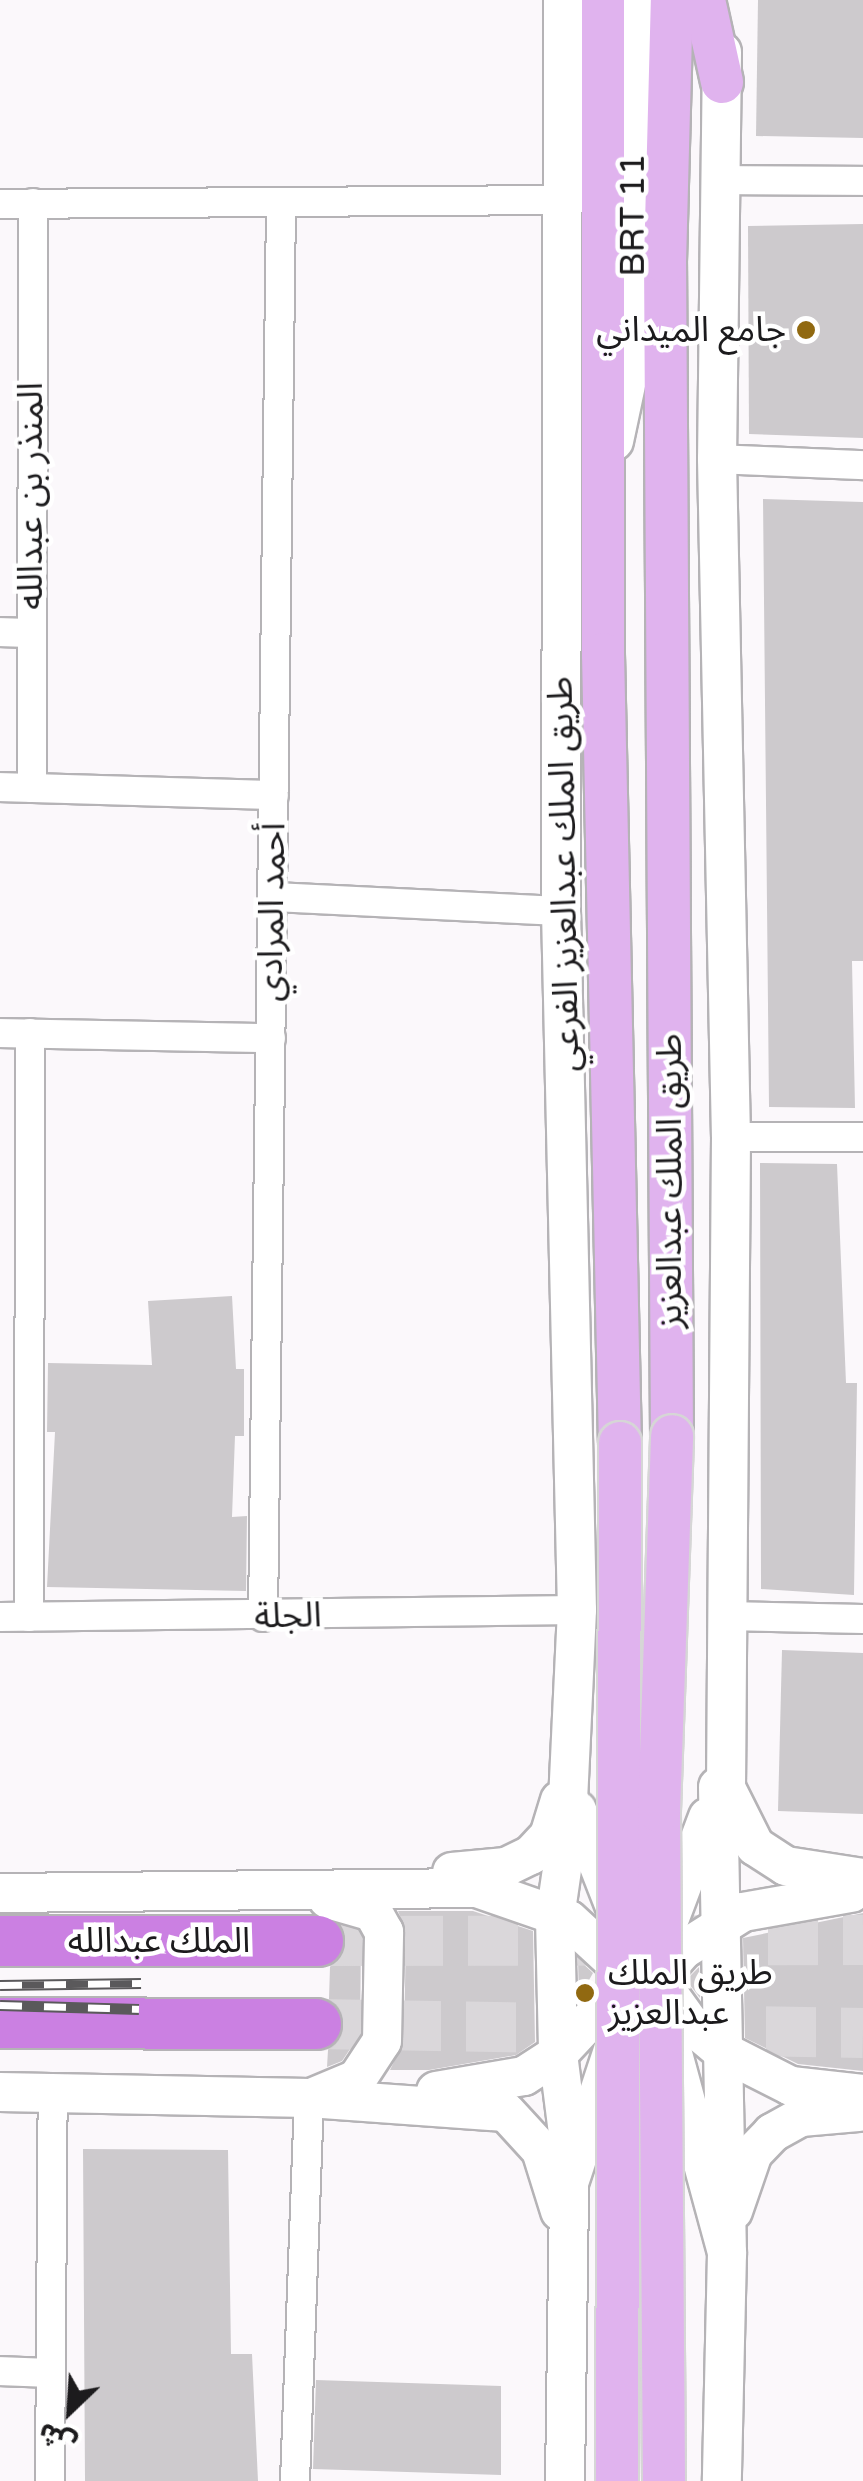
<!DOCTYPE html>
<meta charset="utf-8">
<style>
body{margin:0}
#map{position:relative;width:863px;height:2481px;overflow:hidden;background:#fbf8fb;font-family:"Varela Round","Noto Sans Arabic",sans-serif}
div>[style]{position:absolute}
.building>*{inset:0;background:#cdcacd}
.highway-tunnel>*{height:50px;margin-top:-25px;transform-origin:0;background:repeating-linear-gradient(90deg,#dad7da 0 50px,transparent 0 75px)}
.roads{filter:drop-shadow(2px 0 #b5b3b6) drop-shadow(-2px 0 #b5b3b6) drop-shadow(0 2px #b5b3b6) drop-shadow(0 -2px #b5b3b6)}
.street>*{height:28px;margin:-14px;padding:0 14px;transform-origin:14px;border-radius:14px;background:#fff}
.secondary>*{height:38px;margin:-19px;padding:0 19px;transform-origin:19px;border-radius:19px;background:#fff}
.primary>*{height:42px;margin:-21px;padding:0 21px;transform-origin:21px;border-radius:21px;background:#e0b3ee}
.highway>*{height:50px;margin:-25px;padding:0 25px;transform-origin:25px;border-radius:25px;background:#cb80e2}
.rail>*{height:11px;margin-top:-5.5px;transform-origin:0;background:repeating-linear-gradient(90deg,#fff 0 22px,#5a595b 0 44px);box-sizing:border-box;border-block:2px solid #5a595b}
.bridges{filter:drop-shadow(2px 0 #d6d6d6) drop-shadow(-2px 0 #d6d6d6) drop-shadow(0 2px #d6d6d6) drop-shadow(0 -2px #d6d6d6)}
.primary-bridge>*{height:42px;margin:-21px;padding:0 21px;transform-origin:21px;border-radius:21px;background:#e0b3ee}
.dots>*{width:28px;height:28px;translate:-50% -50%;box-sizing:border-box;border:5px solid #fff;border-radius:50%}
span{translate:-50% -50%;white-space:nowrap;text-align:center;line-height:1.15;-webkit-text-stroke:9px #fff;paint-order:stroke}
.street-label{font-size:35px;color:#1c1b1d}
.poi-label{font-size:35px;color:#1c1b1d}
.right{translate:-100% -50%;text-align:right}
.left{translate:0 -50%;text-align:left}
.north{position:absolute;left:20px;top:2361px;width:100px;height:100px;-webkit-text-stroke:8px #fff;paint-order:stroke;rotate:205deg;font-size:28px;font-weight:700;line-height:40px;text-align:center;color:#1c1b1d}
.north::after{content:'';display:block;margin:auto;width:35px;height:45px;background:#1c1b1d;clip-path:polygon(50% 0,100% 100%,50% 72%,0 100%)}
</style>
<div id="map">
<div class="building">
<i style="clip-path:polygon(758px 0,863px 0,863px 138px,756px 136px)"></i>
<i style="clip-path:polygon(863px 224px,863px 438px,749px 434px,748px 226px)"></i>
<i style="clip-path:polygon(763px 499px,863px 502px,863px 961px,852px 961px,855px 1108px,769px 1107px)"></i>
<i style="clip-path:polygon(760px 1163px,837px 1164px,846px 1383px,857px 1383px,854px 1595px,761px 1589px)"></i>
<i style="clip-path:polygon(232px 1296px,236px 1369px,244px 1369px,244px 1436px,235px 1436px,232px 1517px,247px 1516px,246px 1591px,47px 1587px,55px 1432px,47px 1432px,48px 1363px,152px 1365px,148px 1301px)"></i>
<i style="clip-path:polygon(782px 1650px,863px 1653px,863px 1814px,778px 1811px)"></i>
<i style="clip-path:polygon(398px 1911px,473px 1911px,533px 1931px,535px 2042px,516px 2055px,429px 2070px,390px 2070px,404px 2041px,406px 1932px)"></i>
<i style="clip-path:polygon(863px 1913px,863px 2071px,798px 2064px,745px 2038px,743px 1938px)"></i>
<i style="clip-path:polygon(343px 1927px,361px 1938px,360px 2034px,342px 2061px,327px 2067px,328px 2050px,345px 2025px,329px 1999px,330px 1967px,347px 1942px)"></i>
<i style="clip-path:polygon(578px 1959px,593px 1973px,579px 1998px)"></i>
<i style="clip-path:polygon(699px 1967px,700px 1998px,686px 1980px)"></i>
<i style="clip-path:polygon(83px 2149px,228px 2150px,231px 2354px,252px 2354px,258px 2481px,85px 2481px)"></i>
<i style="clip-path:polygon(316px 2380px,501px 2386px,501px 2475px,313px 2469px)"></i>
</div>
<div class="highway-tunnel">
<i style="left:318px;top:1941px;width:545px;rotate:-0.11deg"></i>
<i style="left:316px;top:2024px;width:547px;rotate:0.94deg"></i>
</div>
<div class="roads">
<div class="street">
<i style="left:721px;top:180px;width:142px;rotate:0.4deg"></i>
<i style="left:0;top:204px;width:561px;rotate:-0.41deg"></i>
<i style="left:717px;top:459px;width:146px;rotate:2.4deg"></i>
<i style="left:0;top:632px;width:30px;rotate:2deg"></i>
<i style="left:0;top:787px;width:274px;rotate:1.7deg"></i>
<i style="left:32px;top:788px;width:585px;rotate:-89.9deg"></i>
<i style="left:273px;top:897px;width:288px;rotate:2.8deg"></i>
<i style="left:0;top:1033px;width:271px;rotate:1.1deg"></i>
<i style="left:731px;top:1137px;width:132px"></i>
<i style="left:726px;top:1616px;width:137px;rotate:1.3deg"></i>
<i style="left:0;top:1617px;width:577px;rotate:-0.7deg"></i>
<i style="left:29px;top:1617px;width:584px;rotate:-89.9deg"></i>
<i style="left:263px;top:1617px;width:1411px;rotate:-89.27deg"></i>
<i style="left:0;top:2371px;width:50px;rotate:2.3deg"></i>
<i style="left:50px;top:2481px;width:388px;rotate:-89.6deg"></i>
<i style="left:295px;top:2481px;width:383px;rotate:-87.9deg"></i>
</div>
<div class="secondary">
<i style="left:563px;top:0;width:911px;rotate:90.13deg"></i>
<i style="left:561px;top:911px;width:699px;rotate:88.69deg"></i>
<i style="left:577px;top:1610px;width:232px;rotate:92.7deg"></i>
<i style="left:566px;top:1842px;width:76px;rotate:98.3deg"></i>
<i style="left:555px;top:1917px;width:137px;rotate:88.7deg"></i>
<i style="left:558px;top:2054px;width:112px;rotate:82.8deg"></i>
<i style="left:722px;top:52px;width:407px;rotate:90.7deg"></i>
<i style="left:717px;top:459px;width:678px;rotate:88.82deg"></i>
<i style="left:731px;top:1137px;width:651px;rotate:90.44deg"></i>
<i style="left:726px;top:1788px;width:65px;rotate:63.4deg"></i>
<i style="left:755px;top:1846px;width:37px;rotate:33deg"></i>
<i style="left:786px;top:1866px;width:78px;rotate:8.9deg"></i>
<i style="left:614px;top:441px;width:77px;rotate:-78deg"></i>
<i style="left:630px;top:366px;width:69px;rotate:-87.5deg"></i>
<i style="left:633px;top:297px;width:297px;rotate:-89.8deg"></i>
<i style="left:718px;top:1787px;width:466px;rotate:88.9deg"></i>
<i style="left:727px;top:2253px;width:228px;rotate:91.3deg"></i>
<i style="left:577px;top:1810px;width:115px;rotate:68.6deg"></i>
<i style="left:452px;top:1872px;width:54px;rotate:-5.3deg"></i>
<i style="left:506px;top:1867px;width:28px;rotate:-26deg"></i>
<i style="left:531px;top:1855px;width:26px;rotate:-47deg"></i>
<i style="left:549px;top:1836px;width:37px;rotate:-73deg"></i>
<i style="left:0;top:1893px;width:477px;rotate:-0.6deg"></i>
<i style="left:477px;top:1888px;width:97px;rotate:19.2deg"></i>
<i style="left:569px;top:1920px;width:87px;rotate:42.7deg"></i>
<i style="left:653px;top:1972px;width:65px;rotate:54.4deg"></i>
<i style="left:691px;top:2025px;width:40px;rotate:40deg"></i>
<i style="left:722px;top:2051px;width:77px;rotate:26.9deg"></i>
<i style="left:791px;top:2086px;width:72px;rotate:6.3deg"></i>
<i style="left:647px;top:1991px;width:55px;rotate:-48.7deg"></i>
<i style="left:683px;top:1950px;width:71px;rotate:-32.3deg"></i>
<i style="left:743px;top:1912px;width:110px;rotate:-10deg"></i>
<i style="left:669px;top:2039px;width:222px;rotate:74.8deg"></i>
<i style="left:436px;top:2091px;width:89px;rotate:-9.7deg"></i>
<i style="left:524px;top:2076px;width:40px;rotate:-32.9deg"></i>
<i style="left:558px;top:2054px;width:107px;rotate:-46.9deg"></i>
<i style="left:631px;top:1976px;width:65px;rotate:-55.1deg"></i>
<i style="left:668px;top:1923px;width:113px;rotate:-69.3deg"></i>
<i style="left:0;top:2092px;width:309px;rotate:1.1deg"></i>
<i style="left:309px;top:2098px;width:197px;rotate:4.1deg"></i>
<i style="left:506px;top:2112px;width:52px;rotate:47.4deg"></i>
<i style="left:541px;top:2150px;width:64px;rotate:72.7deg"></i>
<i style="left:316px;top:2096px;width:44px;rotate:-22.5deg"></i>
<i style="left:357px;top:2079px;width:45px;rotate:-56.7deg"></i>
<i style="left:382px;top:2041px;width:109px;rotate:-88.9deg"></i>
<i style="left:384px;top:1932px;width:23px;rotate:-119deg"></i>
<i style="left:373px;top:1912px;width:47px;rotate:-163.9deg"></i>
<i style="left:733px;top:2211px;width:61px;rotate:-71deg"></i>
<i style="left:753px;top:2153px;width:28px;rotate:-46deg"></i>
<i style="left:772px;top:2133px;width:33px;rotate:-29deg"></i>
<i style="left:801px;top:2117px;width:57px;rotate:-5deg"></i>
<i style="left:565px;top:2481px;width:298px;rotate:-89.2deg"></i>
<i style="left:569px;top:2183px;width:143px;rotate:-71.7deg"></i>
</div>
<div class="primary">
<i style="left:603px;top:0;width:654px;rotate:90deg"></i>
<i style="left:603px;top:654px;width:789px;rotate:88.77deg"></i>
<i style="left:704px;top:0;width:84px;rotate:77.6deg"></i>
<i style="left:672px;top:1436px;width:1174px;rotate:-90.34deg"></i>
<i style="left:665px;top:262px;width:262px;rotate:-88.5deg"></i>
</div>
<div class="highway">
<i style="left:0;top:1941px;width:318px"></i>
<i style="left:0;top:2023px;width:316px;rotate:0.2deg"></i>
</div>
</div>
<div class="rail">
<i style="left:0;top:1985px;width:141px;rotate:-0.8deg"></i>
<i style="left:0;top:2005px;width:139px;rotate:1.6deg"></i>
</div>
<div class="bridges">
<div class="primary-bridge">
<i style="left:617px;top:2481px;width:1038px;rotate:-89.83deg"></i>
<i style="left:664px;top:2481px;width:670px;rotate:-90.43deg"></i>
<i style="left:659px;top:1811px;width:375px;rotate:-88deg"></i>
</div>
</div>
<div class="dots">
<i style="left:806px;top:330px;background:#916911"></i>
<i style="left:585px;top:1993px;background:#916911"></i>
</div>
<div class="street-label">
<span style="left:633px;top:215px;rotate:-90deg">BRT 11</span>
<span style="left:31px;top:496px;rotate:-90deg">المنذر بن عبدالله</span>
<span style="left:564px;top:874px;rotate:-91deg">طريق الملك عبدالعزيز الفرعي</span>
<span style="left:272px;top:912px;rotate:-89deg">أحمد المرادي</span>
<span style="left:670px;top:1181px;rotate:-90deg">طريق الملك عبدالعزيز</span>
<span style="left:288px;top:1616px;rotate:-1deg">الجلة</span>
<span style="left:159px;top:1941px">الملك عبدالله</span>
</div>
<div class="poi-label">
<span class="right" style="left:786px;top:330px">جامع الميداني</span>
<span class="left" style="left:608px;top:1993px">طريق الملك<br>عبدالعزيز</span>
</div>
<div class="north">ش</div>
</div>
